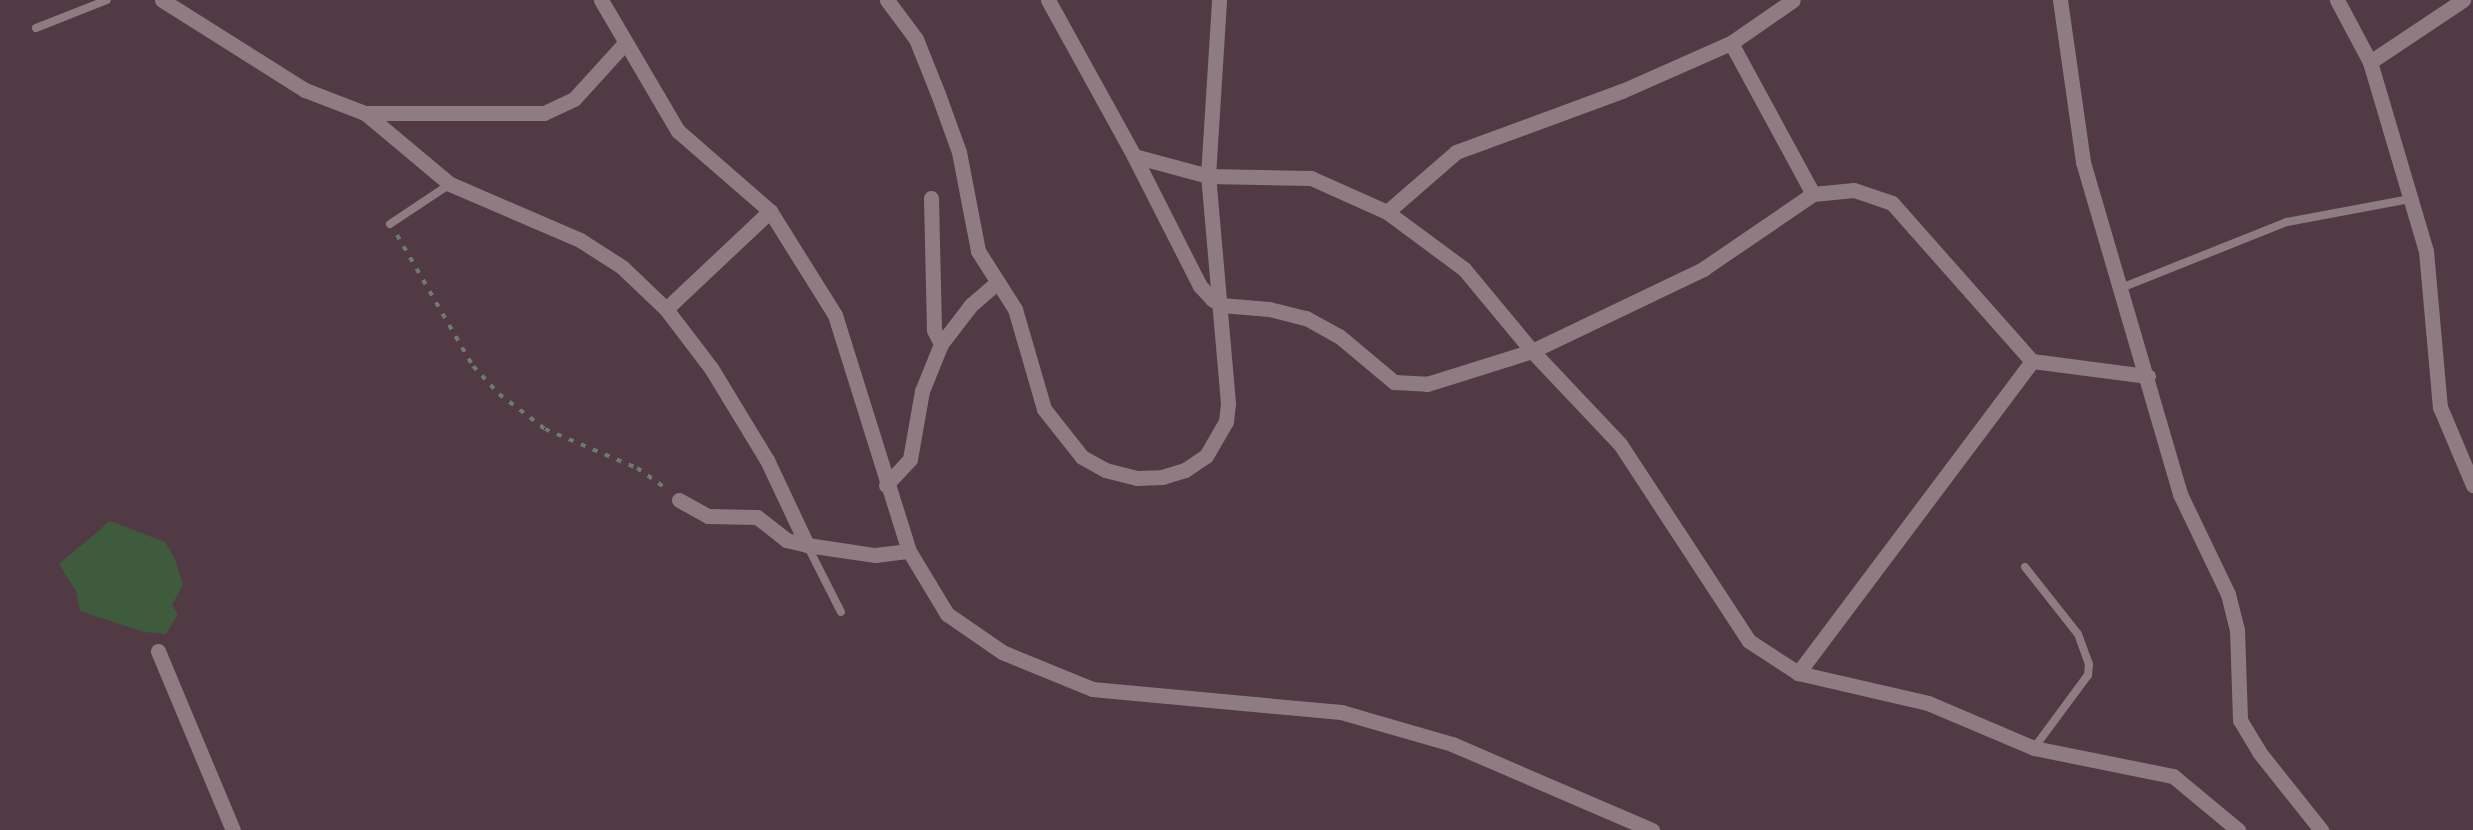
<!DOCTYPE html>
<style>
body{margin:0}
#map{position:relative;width:2473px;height:830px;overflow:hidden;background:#2a3629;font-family:"Asap Condensed",sans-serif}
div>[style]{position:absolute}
.green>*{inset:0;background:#513a44}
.building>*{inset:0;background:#3e5b3e}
.path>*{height:4px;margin-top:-2px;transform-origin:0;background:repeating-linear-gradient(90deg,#707b70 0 5px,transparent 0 13px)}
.service>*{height:8px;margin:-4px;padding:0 4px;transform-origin:4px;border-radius:4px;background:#8f7c83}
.minor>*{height:15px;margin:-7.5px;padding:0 7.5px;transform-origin:7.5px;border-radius:7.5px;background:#8f7c83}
span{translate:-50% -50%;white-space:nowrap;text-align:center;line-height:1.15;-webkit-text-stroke:9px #2a3629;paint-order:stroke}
</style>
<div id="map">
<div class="green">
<i style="clip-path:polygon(0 0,2473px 0,2473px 830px,0 830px)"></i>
</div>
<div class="building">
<i style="clip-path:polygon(110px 521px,165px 542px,175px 559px,183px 585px,172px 605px,178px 614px,166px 634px,144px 632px,80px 611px,76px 591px,59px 564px)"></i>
</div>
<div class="path">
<i style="left:397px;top:235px;width:151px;rotate:59.9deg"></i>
<i style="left:473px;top:366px;width:38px;rotate:47deg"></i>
<i style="left:499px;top:394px;width:58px;rotate:37.3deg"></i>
<i style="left:545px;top:429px;width:100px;rotate:23deg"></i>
<i style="left:637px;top:468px;width:38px;rotate:35deg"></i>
</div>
<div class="service">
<i style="left:36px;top:28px;width:76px;rotate:-21.5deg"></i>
<i style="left:390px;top:224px;width:72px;rotate:-33.7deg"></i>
<i style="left:2121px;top:288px;width:179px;rotate:-21.7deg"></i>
<i style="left:2287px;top:222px;width:125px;rotate:-10.6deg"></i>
<i style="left:807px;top:545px;width:75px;rotate:63.1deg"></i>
<i style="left:2025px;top:567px;width:85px;rotate:51.7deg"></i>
<i style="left:2078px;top:634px;width:32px;rotate:70deg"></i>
<i style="left:2089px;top:664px;width:11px;rotate:95deg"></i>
<i style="left:2088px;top:675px;width:91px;rotate:126.5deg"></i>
</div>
<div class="minor">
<i style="left:162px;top:0;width:169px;rotate:32.2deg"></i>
<i style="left:305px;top:90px;width:64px;rotate:21deg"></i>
<i style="left:365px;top:113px;width:111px;rotate:39.9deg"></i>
<i style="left:450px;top:184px;width:142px;rotate:23.3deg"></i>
<i style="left:580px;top:240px;width:50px;rotate:32.7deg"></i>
<i style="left:622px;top:267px;width:61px;rotate:43.7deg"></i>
<i style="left:666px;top:309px;width:74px;rotate:52.7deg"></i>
<i style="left:711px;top:368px;width:108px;rotate:58.7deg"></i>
<i style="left:767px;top:460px;width:94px;rotate:64.8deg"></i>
<i style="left:807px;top:545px;width:69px;rotate:8.4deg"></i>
<i style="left:875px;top:555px;width:34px;rotate:-7deg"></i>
<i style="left:601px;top:0;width:152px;rotate:59.6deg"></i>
<i style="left:678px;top:131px;width:122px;rotate:41deg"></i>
<i style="left:770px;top:211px;width:123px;rotate:58deg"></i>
<i style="left:835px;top:315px;width:247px;rotate:72.6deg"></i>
<i style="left:909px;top:551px;width:74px;rotate:58.9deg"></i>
<i style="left:947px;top:614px;width:67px;rotate:34.6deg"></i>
<i style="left:1002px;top:652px;width:97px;rotate:22.3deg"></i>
<i style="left:1092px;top:689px;width:250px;rotate:5.3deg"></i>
<i style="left:1341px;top:712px;width:116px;rotate:16.1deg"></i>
<i style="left:1452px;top:744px;width:218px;rotate:23.3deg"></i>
<i style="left:887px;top:0;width:49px;rotate:53.4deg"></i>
<i style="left:916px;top:39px;width:59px;rotate:68.2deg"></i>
<i style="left:938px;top:94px;width:62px;rotate:70.1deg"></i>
<i style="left:959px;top:152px;width:101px;rotate:79.1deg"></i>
<i style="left:978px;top:251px;width:69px;rotate:57.5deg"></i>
<i style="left:1015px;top:309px;width:104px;rotate:73.8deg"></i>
<i style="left:1044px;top:409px;width:61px;rotate:51.6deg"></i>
<i style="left:1082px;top:457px;width:26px;rotate:29deg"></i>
<i style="left:1105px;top:470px;width:33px;rotate:14deg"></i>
<i style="left:1137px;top:478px;width:25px;rotate:-2deg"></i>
<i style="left:1162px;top:477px;width:24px;rotate:-17deg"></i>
<i style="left:1185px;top:470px;width:25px;rotate:-34deg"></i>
<i style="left:1206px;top:456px;width:39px;rotate:-60deg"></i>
<i style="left:1226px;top:422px;width:19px;rotate:-84deg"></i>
<i style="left:1228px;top:403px;width:228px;rotate:-95deg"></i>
<i style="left:1208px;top:176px;width:176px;rotate:-86.4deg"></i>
<i style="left:1048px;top:0;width:178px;rotate:61.1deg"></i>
<i style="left:1134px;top:156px;width:77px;rotate:15.1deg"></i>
<i style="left:1208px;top:176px;width:103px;rotate:1.1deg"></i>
<i style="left:1311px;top:178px;width:83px;rotate:24.1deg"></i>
<i style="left:1387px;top:212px;width:96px;rotate:36.5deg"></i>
<i style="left:1464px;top:269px;width:107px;rotate:50.3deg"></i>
<i style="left:1532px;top:351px;width:128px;rotate:46.6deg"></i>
<i style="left:1620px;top:444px;width:235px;rotate:56.8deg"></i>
<i style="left:1749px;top:641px;width:59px;rotate:33.1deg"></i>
<i style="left:1798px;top:673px;width:133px;rotate:13deg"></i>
<i style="left:1928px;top:703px;width:115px;rotate:23deg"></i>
<i style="left:2034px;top:748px;width:142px;rotate:11.4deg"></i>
<i style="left:2173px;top:776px;width:85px;rotate:39.7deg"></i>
<i style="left:2060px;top:0;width:164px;rotate:81.9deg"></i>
<i style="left:2083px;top:162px;width:346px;rotate:73.7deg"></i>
<i style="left:2180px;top:494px;width:111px;rotate:64.4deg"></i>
<i style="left:2228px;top:594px;width:36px;rotate:76deg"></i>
<i style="left:2237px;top:629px;width:91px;rotate:88.1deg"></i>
<i style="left:2240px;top:720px;width:37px;rotate:59deg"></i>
<i style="left:2259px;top:752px;width:100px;rotate:51.5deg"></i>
<i style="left:2337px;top:0;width:70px;rotate:62deg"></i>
<i style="left:2370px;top:62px;width:197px;rotate:73.5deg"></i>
<i style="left:2426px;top:251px;width:157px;rotate:84.9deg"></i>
<i style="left:2440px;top:407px;width:85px;rotate:67.1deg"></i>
<i style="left:1731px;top:43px;width:172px;rotate:61.5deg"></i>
<i style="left:2370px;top:62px;width:112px;rotate:-33.7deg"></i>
<i style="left:365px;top:113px;width:179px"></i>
<i style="left:544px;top:113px;width:33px;rotate:-25deg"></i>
<i style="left:574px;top:99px;width:74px;rotate:-47.7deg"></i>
<i style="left:1134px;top:156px;width:146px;rotate:63.1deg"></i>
<i style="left:1200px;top:286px;width:18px;rotate:47deg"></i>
<i style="left:1212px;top:299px;width:11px;rotate:34deg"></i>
<i style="left:1221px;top:305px;width:48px;rotate:4.8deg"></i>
<i style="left:1269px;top:309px;width:38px;rotate:14deg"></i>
<i style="left:1306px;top:318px;width:38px;rotate:29deg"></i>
<i style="left:1339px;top:336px;width:72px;rotate:39.9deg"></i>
<i style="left:1394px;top:382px;width:33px;rotate:3deg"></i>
<i style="left:1427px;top:384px;width:110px;rotate:-17.4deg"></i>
<i style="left:1532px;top:351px;width:190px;rotate:-25.6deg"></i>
<i style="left:1703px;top:269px;width:133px;rotate:-34.3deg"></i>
<i style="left:1813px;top:194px;width:41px;rotate:-5.6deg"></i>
<i style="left:1854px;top:190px;width:40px;rotate:18.9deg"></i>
<i style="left:1892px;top:203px;width:211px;rotate:48.5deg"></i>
<i style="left:2032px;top:361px;width:117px;rotate:7.4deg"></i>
<i style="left:931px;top:198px;width:132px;rotate:88.7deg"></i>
<i style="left:934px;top:330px;width:16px;rotate:63deg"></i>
<i style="left:1387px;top:212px;width:91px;rotate:-41deg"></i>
<i style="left:1456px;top:152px;width:177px;rotate:-20.2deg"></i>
<i style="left:1622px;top:91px;width:119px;rotate:-23.8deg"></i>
<i style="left:1731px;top:43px;width:75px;rotate:-34.7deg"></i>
<i style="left:666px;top:309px;width:143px;rotate:-43.3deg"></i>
<i style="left:886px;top:485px;width:35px;rotate:-47deg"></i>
<i style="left:910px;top:459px;width:69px;rotate:-80deg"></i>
<i style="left:922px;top:391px;width:51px;rotate:-68deg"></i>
<i style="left:941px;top:344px;width:49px;rotate:-52.4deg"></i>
<i style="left:971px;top:305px;width:35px;rotate:-41deg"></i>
<i style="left:679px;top:500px;width:33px;rotate:29deg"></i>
<i style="left:708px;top:516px;width:49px;rotate:1.2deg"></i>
<i style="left:757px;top:517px;width:37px;rotate:38deg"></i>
<i style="left:786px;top:540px;width:22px;rotate:13deg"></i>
<i style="left:158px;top:651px;width:194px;rotate:67.3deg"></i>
<i style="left:1798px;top:673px;width:390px;rotate:-53.1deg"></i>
</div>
</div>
